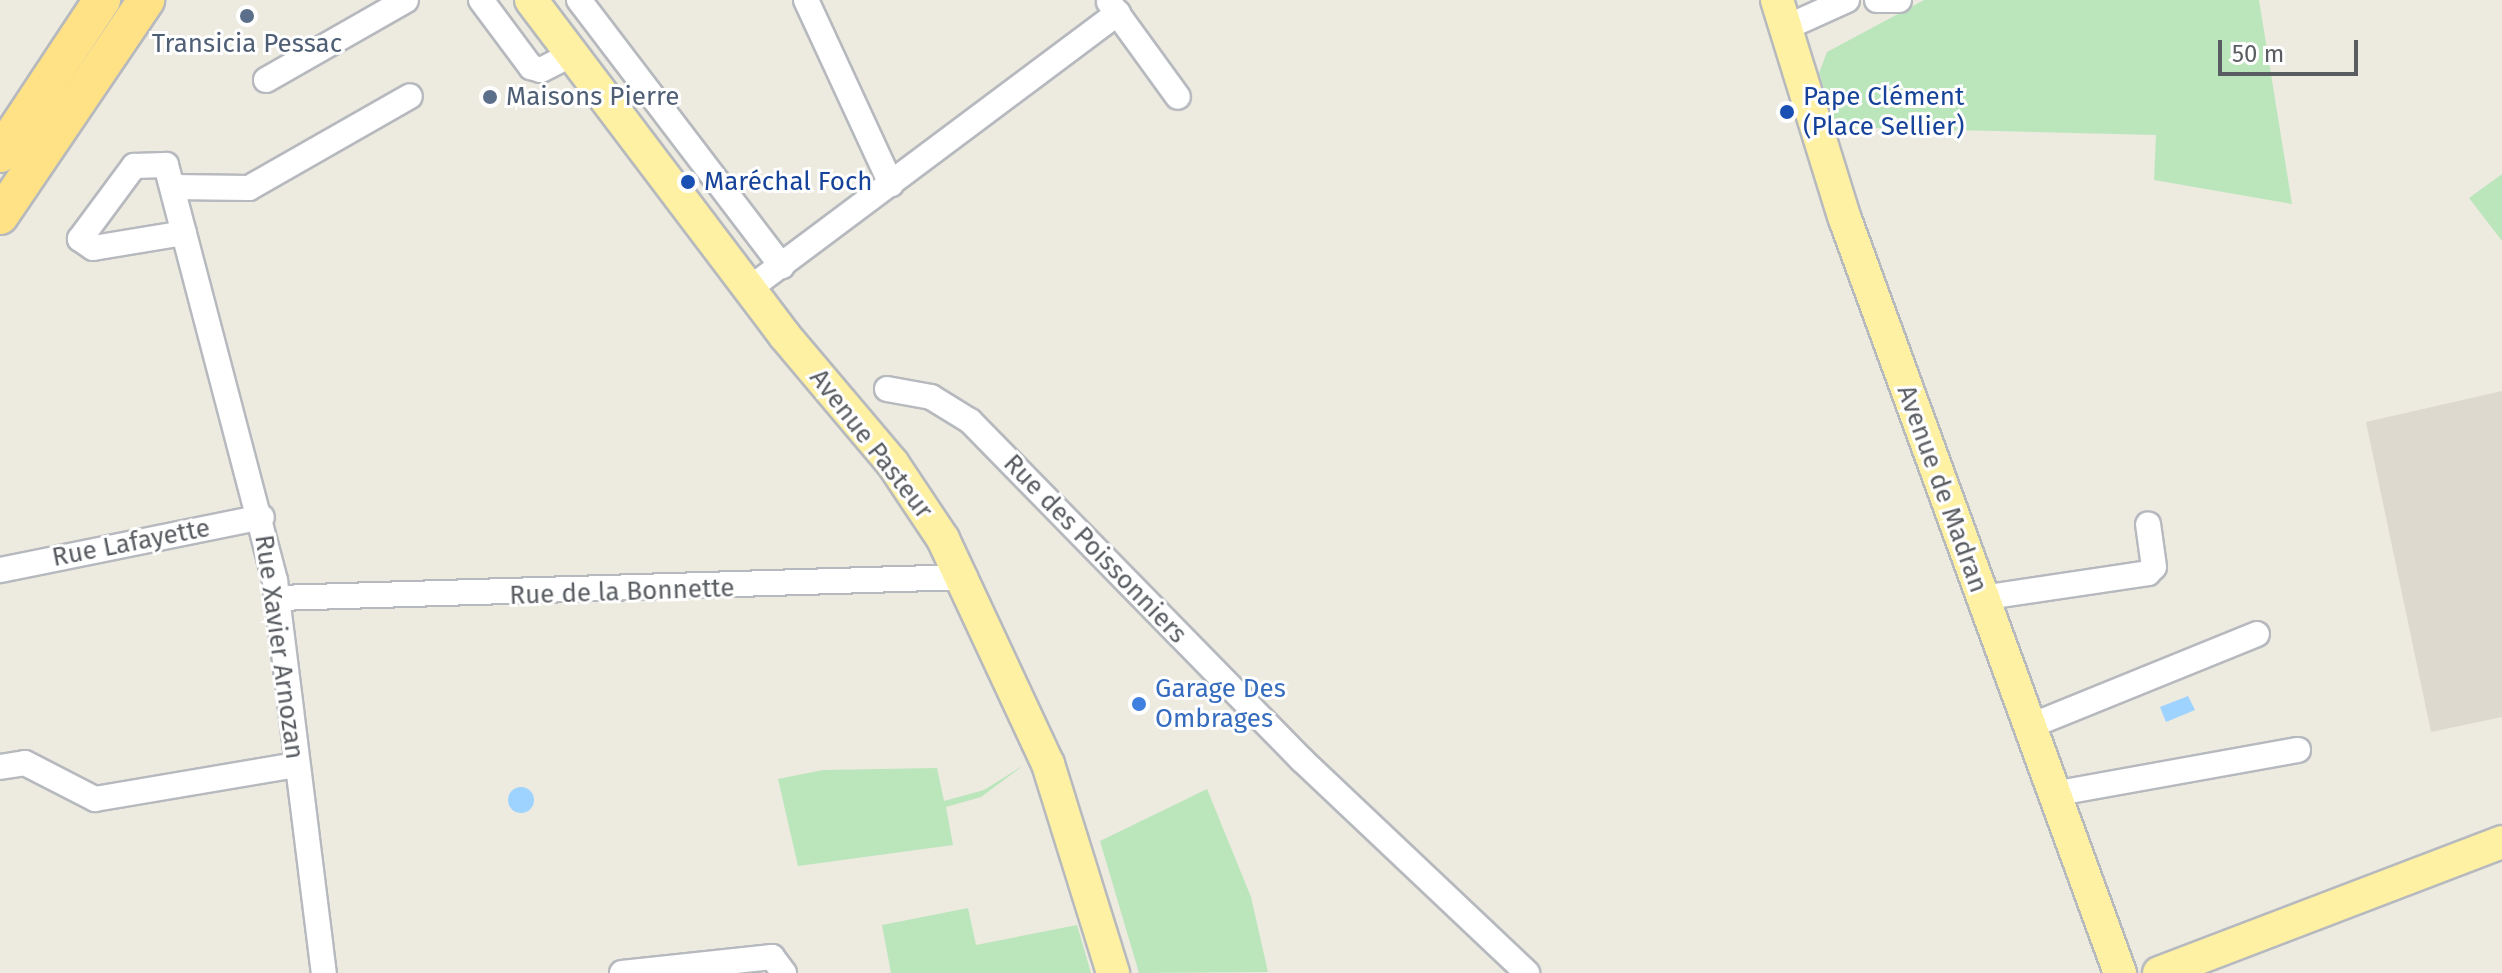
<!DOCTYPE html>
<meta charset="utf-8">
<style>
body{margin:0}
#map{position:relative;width:2502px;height:973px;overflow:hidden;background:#edeae0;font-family:"Fira Sans",sans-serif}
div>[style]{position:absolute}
.education>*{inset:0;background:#ddd9cf}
.green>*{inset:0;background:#bbe6bc}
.water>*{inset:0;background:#9ed3ff}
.round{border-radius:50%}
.roads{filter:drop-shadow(2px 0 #b6b9be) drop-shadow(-2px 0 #b6b9be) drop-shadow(0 2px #b6b9be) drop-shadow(0 -2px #b6b9be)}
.minor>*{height:24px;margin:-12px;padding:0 12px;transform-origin:12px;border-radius:12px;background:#fff}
.major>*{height:32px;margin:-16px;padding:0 16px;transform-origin:16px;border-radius:16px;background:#fff1a3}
.highway>*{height:36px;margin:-18px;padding:0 18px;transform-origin:18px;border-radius:18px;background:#ffe285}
.dots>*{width:22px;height:22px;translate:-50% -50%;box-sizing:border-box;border:4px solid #fff;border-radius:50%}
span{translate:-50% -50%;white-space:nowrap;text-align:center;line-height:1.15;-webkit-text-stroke:6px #fff;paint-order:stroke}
.service-label{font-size:26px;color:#4e5e75}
.left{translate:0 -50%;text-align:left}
.transit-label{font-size:26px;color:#164399}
.street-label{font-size:26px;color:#595d62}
.shop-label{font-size:26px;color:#366cbe}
.scale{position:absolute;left:2218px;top:40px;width:140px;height:36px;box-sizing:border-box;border:4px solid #595d62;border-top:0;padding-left:10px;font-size:24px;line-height:28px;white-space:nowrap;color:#595d62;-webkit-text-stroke:6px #fff;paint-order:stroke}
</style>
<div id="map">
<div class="education">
<i style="clip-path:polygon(2502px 391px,2502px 717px,2431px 732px,2366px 422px)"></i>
</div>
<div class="green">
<i style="clip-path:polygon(1924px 0,2259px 0,2292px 204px,2154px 180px,2156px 135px,1836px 127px,1819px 73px,1827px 52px)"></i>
<i style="clip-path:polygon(2502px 174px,2502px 241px,2469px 198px)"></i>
<i style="clip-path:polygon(1024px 765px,981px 797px,946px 807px,953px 845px,798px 866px,778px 779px,823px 770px,937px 768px,944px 801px,984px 790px)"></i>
<i style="clip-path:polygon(1207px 789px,1251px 897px,1268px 972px,1139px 973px,1100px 841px)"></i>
<i style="clip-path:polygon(968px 908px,976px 945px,1077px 925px,1091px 973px,891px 973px,882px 925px)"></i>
</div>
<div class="water">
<i style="clip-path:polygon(2188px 696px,2195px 710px,2166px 722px,2160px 707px)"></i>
<i class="round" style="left:508px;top:787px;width:26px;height:26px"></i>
</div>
<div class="roads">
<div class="minor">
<i style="left:481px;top:0;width:84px;rotate:53.3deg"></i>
<i style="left:531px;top:67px;width:10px;rotate:17deg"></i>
<i style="left:541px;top:70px;width:34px;rotate:-27deg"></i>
<i style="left:579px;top:0;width:335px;rotate:52.7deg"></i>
<i style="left:806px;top:0;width:203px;rotate:65.2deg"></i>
<i style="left:1877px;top:0;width:22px"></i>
<i style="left:1109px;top:2px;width:117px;rotate:54deg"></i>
<i style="left:1785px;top:28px;width:68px;rotate:-24.3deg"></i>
<i style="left:266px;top:80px;width:161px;rotate:-29.7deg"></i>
<i style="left:173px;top:187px;width:76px;rotate:0.8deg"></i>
<i style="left:249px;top:188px;width:185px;rotate:-29.7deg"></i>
<i style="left:184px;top:233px;width:92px;rotate:170.6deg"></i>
<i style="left:93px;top:248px;width:16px;rotate:-145deg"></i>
<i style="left:80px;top:239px;width:91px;rotate:-53.5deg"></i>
<i style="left:134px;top:166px;width:32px;rotate:-2deg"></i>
<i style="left:166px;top:165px;width:430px;rotate:75.3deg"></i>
<i style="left:275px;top:581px;width:395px;rotate:82.9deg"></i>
<i style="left:749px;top:289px;width:461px;rotate:-36.8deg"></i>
<i style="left:887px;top:389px;width:45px;rotate:10.3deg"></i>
<i style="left:931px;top:397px;width:46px;rotate:31.6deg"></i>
<i style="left:970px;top:421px;width:474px;rotate:45.6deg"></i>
<i style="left:1302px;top:760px;width:310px;rotate:43.4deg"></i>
<i style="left:0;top:570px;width:267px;rotate:-11.4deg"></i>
<i style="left:278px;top:598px;width:687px;rotate:-1.75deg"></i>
<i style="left:1981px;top:598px;width:169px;rotate:-8.5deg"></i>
<i style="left:2148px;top:573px;width:8px;rotate:-45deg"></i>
<i style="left:2154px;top:567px;width:43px;rotate:-97.9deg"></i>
<i style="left:2028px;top:727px;width:247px;rotate:-22.1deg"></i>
<i style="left:0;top:767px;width:25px;rotate:-9deg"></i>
<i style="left:25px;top:763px;width:79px;rotate:27.2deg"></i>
<i style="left:95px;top:799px;width:203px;rotate:-9.6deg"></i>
<i style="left:2053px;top:794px;width:249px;rotate:-10.2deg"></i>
<i style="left:622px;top:973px;width:151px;rotate:-6.1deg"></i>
<i style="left:772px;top:957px;width:20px;rotate:53deg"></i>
</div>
<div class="major">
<i style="left:531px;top:0;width:421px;rotate:52.9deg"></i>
<i style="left:785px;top:336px;width:167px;rotate:49.8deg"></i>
<i style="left:893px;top:464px;width:90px;rotate:56.3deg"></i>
<i style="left:943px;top:539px;width:248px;rotate:65deg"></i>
<i style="left:1048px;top:764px;width:219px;rotate:72.7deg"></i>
<i style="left:1777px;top:0;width:229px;rotate:72.8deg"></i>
<i style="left:1845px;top:219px;width:803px;rotate:69.96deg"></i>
<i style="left:2159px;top:973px;width:367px;rotate:-20.9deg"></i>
</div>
<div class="highway">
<i style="left:0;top:154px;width:185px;rotate:-56.5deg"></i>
<i style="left:0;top:216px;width:261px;rotate:-55.9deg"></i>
</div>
</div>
<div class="dots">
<i style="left:247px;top:16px;background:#5c6f8a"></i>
<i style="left:490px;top:97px;background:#5c6f8a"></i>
<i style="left:1787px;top:112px;background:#1a4fb4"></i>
<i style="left:688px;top:182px;background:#1a4fb4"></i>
<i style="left:1139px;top:704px;background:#3f7fe0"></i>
</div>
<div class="service-label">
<span style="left:247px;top:44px">Transicia Pessac</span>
<span class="left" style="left:506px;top:97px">Maisons Pierre</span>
</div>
<div class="transit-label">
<span class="left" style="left:1803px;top:112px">Pape Clément<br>(Place Sellier)</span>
<span class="left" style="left:704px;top:182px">Maréchal Foch</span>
</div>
<div class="street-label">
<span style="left:871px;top:444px;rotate:52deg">Avenue Pasteur</span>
<span style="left:1942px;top:489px;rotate:70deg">Avenue de Madran</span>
<span style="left:131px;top:543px;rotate:-11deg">Rue Lafayette</span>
<span style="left:1095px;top:549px;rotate:46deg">Rue des Poissonniers</span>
<span style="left:622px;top:592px;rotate:-2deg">Rue de la Bonnette</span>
<span style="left:279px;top:647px;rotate:82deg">Rue Xavier Arnozan</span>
</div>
<div class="shop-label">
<span class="left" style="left:1155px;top:704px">Garage Des<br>Ombrages</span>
</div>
<div class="scale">50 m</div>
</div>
